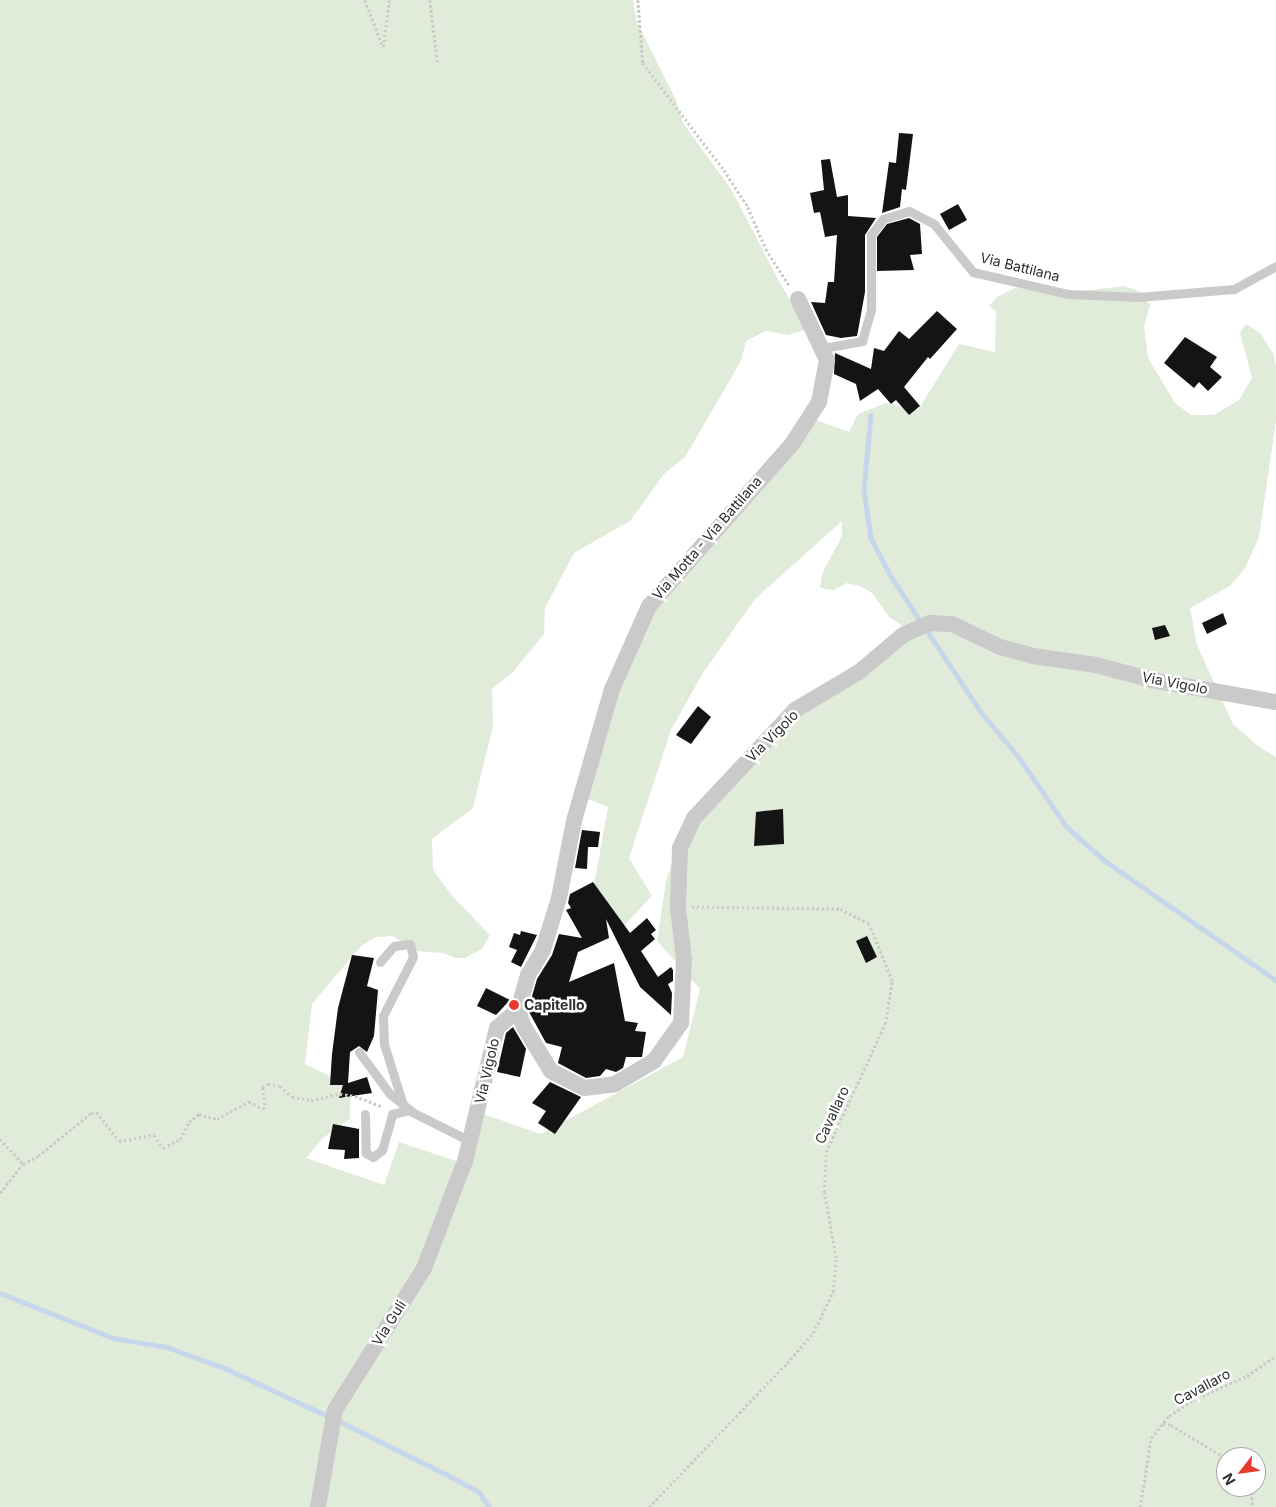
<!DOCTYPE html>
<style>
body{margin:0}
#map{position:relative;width:1276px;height:1507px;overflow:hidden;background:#fff;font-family:Inter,sans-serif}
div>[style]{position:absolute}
.green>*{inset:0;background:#e1ebda}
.stream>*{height:4.5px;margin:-2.25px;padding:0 2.25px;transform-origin:2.25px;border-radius:2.25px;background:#c6d7ec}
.building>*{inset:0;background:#141414}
.path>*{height:2.5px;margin-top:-1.25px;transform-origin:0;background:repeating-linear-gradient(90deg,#cacaca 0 2.5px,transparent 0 5px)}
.lane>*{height:9px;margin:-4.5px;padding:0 4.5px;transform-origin:4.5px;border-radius:4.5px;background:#cacaca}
.street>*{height:16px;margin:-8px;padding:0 8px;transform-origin:8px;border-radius:8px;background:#cacaca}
.dots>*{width:14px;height:14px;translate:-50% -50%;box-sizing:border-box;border:2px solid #fff;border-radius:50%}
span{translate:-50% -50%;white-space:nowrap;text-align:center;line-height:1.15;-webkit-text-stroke:5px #fff;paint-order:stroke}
.street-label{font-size:14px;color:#2d2d2d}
.poi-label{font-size:14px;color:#2d2d2d;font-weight:700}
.left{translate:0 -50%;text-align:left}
.north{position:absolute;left:1216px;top:1447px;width:50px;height:50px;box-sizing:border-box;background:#fff;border:1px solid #ababab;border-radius:50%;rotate:240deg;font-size:14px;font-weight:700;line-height:20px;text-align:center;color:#2d2d2d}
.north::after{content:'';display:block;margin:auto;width:18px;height:22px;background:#e73a2c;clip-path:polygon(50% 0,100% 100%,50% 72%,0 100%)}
</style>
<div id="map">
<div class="green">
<i style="clip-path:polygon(evenodd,0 0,633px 0,637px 22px,676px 100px,683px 123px,731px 189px,781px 285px,808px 329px,788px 335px,766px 331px,746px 341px,741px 361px,685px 457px,664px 474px,630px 521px,574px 553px,545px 608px,544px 634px,514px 671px,492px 689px,493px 726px,473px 808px,432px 839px,433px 870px,453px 897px,490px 935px,482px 949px,465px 958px,456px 958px,443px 953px,415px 951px,393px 936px,376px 937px,361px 946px,312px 1004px,305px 1064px,342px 1082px,350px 1097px,350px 1119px,323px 1138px,306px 1158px,384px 1185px,399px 1142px,462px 1163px,480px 1113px,541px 1134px,683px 1057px,700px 989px,657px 941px,666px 881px,688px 815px,783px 712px,852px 677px,902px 625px,890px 618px,872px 593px,860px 586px,847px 583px,834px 590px,820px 588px,822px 574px,842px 536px,842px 521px,755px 599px,703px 673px,671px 730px,629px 858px,652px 896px,618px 932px,593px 891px,608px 807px,578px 795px,655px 594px,805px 416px,849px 432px,858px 414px,886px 403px,918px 410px,959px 344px,995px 352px,996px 311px,989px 306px,997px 297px,1015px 288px,1074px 292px,1124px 286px,1141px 292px,1150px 305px,1144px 327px,1148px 358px,1175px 403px,1191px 415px,1214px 415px,1239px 400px,1252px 378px,1240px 333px,1246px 324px,1260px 333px,1274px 355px,1276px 367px,1276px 421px,1259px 537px,1245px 568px,1230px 586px,1190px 608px,1197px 645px,1233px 724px,1258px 746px,1276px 757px,1276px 1507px,0 1507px,0 0,1226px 1457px,1256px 1457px,1256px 1487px,1226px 1487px,1226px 1457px)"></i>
</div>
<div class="stream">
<i style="left:871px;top:415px;width:74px;rotate:95.4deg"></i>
<i style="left:864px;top:489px;width:49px;rotate:81.9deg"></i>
<i style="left:871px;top:538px;width:45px;rotate:62.3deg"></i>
<i style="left:892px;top:578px;width:161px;rotate:56.4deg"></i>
<i style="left:981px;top:712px;width:57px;rotate:49.9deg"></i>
<i style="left:1018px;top:756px;width:86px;rotate:55.4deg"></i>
<i style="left:1067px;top:827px;width:50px;rotate:41.7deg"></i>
<i style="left:1104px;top:860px;width:210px;rotate:34.9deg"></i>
<i style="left:0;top:1293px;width:122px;rotate:21.7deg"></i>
<i style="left:113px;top:1338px;width:55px;rotate:9.5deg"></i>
<i style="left:167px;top:1347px;width:64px;rotate:20.1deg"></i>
<i style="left:227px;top:1369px;width:114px;rotate:25deg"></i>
<i style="left:337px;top:1420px;width:126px;rotate:26.4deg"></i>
<i style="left:450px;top:1476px;width:33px;rotate:29deg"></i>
<i style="left:479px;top:1492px;width:18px;rotate:56deg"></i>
</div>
<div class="building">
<i style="clip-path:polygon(899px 133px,913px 134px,906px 190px,902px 189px,900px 207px,882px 213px,889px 162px,896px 163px)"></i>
<i style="clip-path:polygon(830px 159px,837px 197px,848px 195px,848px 216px,876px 218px,865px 235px,865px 292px,858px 331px,857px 336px,841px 338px,826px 335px,811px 302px,825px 303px,828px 282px,834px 282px,837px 235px,825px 237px,820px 212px,814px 213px,810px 193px,824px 190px,821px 160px)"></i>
<i style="clip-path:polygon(958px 204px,967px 220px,949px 230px,940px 214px)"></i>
<i style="clip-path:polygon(909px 218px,920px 224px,922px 254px,910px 255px,914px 270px,877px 271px,877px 237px,887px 224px)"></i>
<i style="clip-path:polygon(937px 311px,957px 329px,930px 359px,928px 357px,904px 387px,920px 406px,909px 415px,896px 400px,891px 404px,878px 389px,860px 401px,856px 384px,834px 374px,835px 353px,871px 369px,874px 348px,884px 351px,899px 331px,909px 339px)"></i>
<i style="clip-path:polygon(1185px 337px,1217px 357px,1210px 367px,1222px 377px,1208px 391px,1199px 382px,1194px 388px,1164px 363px)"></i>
<i style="clip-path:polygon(1223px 613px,1227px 624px,1207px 634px,1202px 623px)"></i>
<i style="clip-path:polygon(1165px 625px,1170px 636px,1155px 640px,1152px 628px)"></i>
<i style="clip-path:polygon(698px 706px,711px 717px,691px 744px,676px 735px)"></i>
<i style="clip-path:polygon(783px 809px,784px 844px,754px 846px,756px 812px)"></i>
<i style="clip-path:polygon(582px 830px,600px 832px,598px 847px,588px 847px,587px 869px,575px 868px)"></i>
<i style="clip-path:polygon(593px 882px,630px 933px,647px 918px,656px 930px,651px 934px,655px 939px,641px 951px,658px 977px,671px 967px,673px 970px,673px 981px,668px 984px,672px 993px,671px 1015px,640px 987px,606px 919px,609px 938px,578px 952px,569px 982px,614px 963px,625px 1021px,638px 1023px,635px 1031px,646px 1032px,642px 1057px,626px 1057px,623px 1068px,616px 1072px,606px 1069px,600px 1076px,586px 1078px,558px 1063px,562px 1047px,546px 1043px,528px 1010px,537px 979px,552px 955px,559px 934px,582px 938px,566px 910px,571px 908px,568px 903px,570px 894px)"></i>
<i style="clip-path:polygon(521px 931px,537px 935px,521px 967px,511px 962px,517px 950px,509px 947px,514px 933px,520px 935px)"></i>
<i style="clip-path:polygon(867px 936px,877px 957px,866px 963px,856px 941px)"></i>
<i style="clip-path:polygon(352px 955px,374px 958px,367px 986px,378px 990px,374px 1036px,367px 1052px,359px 1046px,350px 1052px,348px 1083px,367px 1077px,372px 1093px,339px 1098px,343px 1085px,330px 1085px,332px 1054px,338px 1008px)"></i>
<i style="clip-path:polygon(486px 988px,510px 1000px,496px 1015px,477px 1006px)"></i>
<i style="clip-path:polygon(513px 1027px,526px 1049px,520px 1077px,497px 1072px,506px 1033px)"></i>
<i style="clip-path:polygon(550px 1082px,581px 1097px,555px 1134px,538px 1123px,546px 1111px,532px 1103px)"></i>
<i style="clip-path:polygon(333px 1124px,359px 1129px,359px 1158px,344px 1159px,345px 1150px,328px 1149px)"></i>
</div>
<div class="path">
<i style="left:365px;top:0;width:50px;rotate:69deg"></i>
<i style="left:383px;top:47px;width:47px;rotate:-82.7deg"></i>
<i style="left:430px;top:0;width:64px;rotate:82.9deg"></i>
<i style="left:638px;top:0;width:63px;rotate:85.5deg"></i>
<i style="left:643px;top:63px;width:134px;rotate:52.9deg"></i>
<i style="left:724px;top:170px;width:44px;rotate:57deg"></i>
<i style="left:748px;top:207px;width:46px;rotate:66.8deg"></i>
<i style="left:766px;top:249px;width:43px;rotate:57.4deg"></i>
<i style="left:0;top:1139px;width:34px;rotate:47deg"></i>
<i style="left:23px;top:1164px;width:17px;rotate:-28deg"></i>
<i style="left:38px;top:1156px;width:68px;rotate:-39.1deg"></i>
<i style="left:91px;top:1113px;width:6px;rotate:-9deg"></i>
<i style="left:97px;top:1112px;width:36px;rotate:53deg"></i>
<i style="left:119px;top:1141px;width:36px;rotate:-10deg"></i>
<i style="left:154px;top:1135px;width:16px;rotate:55deg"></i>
<i style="left:163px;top:1148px;width:19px;rotate:-28deg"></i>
<i style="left:180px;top:1139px;width:19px;rotate:-62deg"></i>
<i style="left:189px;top:1122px;width:13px;rotate:-39deg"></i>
<i style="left:199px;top:1114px;width:19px;rotate:16deg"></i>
<i style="left:217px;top:1119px;width:37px;rotate:-29deg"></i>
<i style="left:249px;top:1101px;width:16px;rotate:30deg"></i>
<i style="left:263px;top:1109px;width:4px;rotate:-63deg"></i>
<i style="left:265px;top:1105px;width:18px;rotate:-99deg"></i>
<i style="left:262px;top:1087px;width:7px;rotate:-27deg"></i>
<i style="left:268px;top:1084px;width:12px;rotate:9deg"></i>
<i style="left:280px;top:1086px;width:16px;rotate:43deg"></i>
<i style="left:292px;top:1097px;width:19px;rotate:9deg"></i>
<i style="left:311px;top:1100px;width:30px;rotate:-12deg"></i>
<i style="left:340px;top:1094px;width:15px;rotate:8deg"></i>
<i style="left:355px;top:1096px;width:30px;rotate:21deg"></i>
<i style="left:0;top:1193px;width:37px;rotate:-52deg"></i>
<i style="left:1163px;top:1424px;width:8px;rotate:7deg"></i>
<i style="left:1171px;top:1425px;width:64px;rotate:31deg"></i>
<i style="left:1251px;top:1487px;width:20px;rotate:84deg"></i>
<i style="left:649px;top:1507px;width:199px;rotate:-46.2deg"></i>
<i style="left:787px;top:1363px;width:40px;rotate:-49deg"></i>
<i style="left:813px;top:1333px;width:46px;rotate:-64deg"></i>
<i style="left:833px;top:1292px;width:34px;rotate:-85deg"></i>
<i style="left:836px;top:1258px;width:67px;rotate:-100.3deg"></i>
<i style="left:824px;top:1192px;width:40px;rotate:-87.1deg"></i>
<i style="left:826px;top:1152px;width:141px;rotate:-65.3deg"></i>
<i style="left:885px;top:1024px;width:44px;rotate:-80.8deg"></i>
<i style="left:892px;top:981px;width:61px;rotate:-112deg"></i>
<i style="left:869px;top:924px;width:34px;rotate:-153deg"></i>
<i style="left:839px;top:909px;width:147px;rotate:-179.2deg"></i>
<i style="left:1140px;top:1507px;width:70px;rotate:-80.9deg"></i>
<i style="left:1151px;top:1438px;width:28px;rotate:-51deg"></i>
<i style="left:1169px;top:1416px;width:29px;rotate:-34deg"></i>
<i style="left:1193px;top:1400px;width:59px;rotate:-24deg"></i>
<i style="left:1247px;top:1376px;width:35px;rotate:-35deg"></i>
</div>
<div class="lane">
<i style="left:823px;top:348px;width:40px;rotate:-10deg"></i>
<i style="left:862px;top:341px;width:32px;rotate:-74deg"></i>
<i style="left:871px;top:310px;width:75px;rotate:-90deg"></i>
<i style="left:871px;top:235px;width:20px;rotate:-53deg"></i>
<i style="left:883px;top:219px;width:27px;rotate:-17deg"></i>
<i style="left:909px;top:211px;width:28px;rotate:27deg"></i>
<i style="left:934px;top:224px;width:62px;rotate:50.9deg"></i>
<i style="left:973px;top:272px;width:98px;rotate:13deg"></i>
<i style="left:1068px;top:294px;width:70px;rotate:2.5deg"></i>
<i style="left:1138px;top:297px;width:96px;rotate:-4.8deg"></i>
<i style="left:1234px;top:289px;width:48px;rotate:-28.7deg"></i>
<i style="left:380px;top:962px;width:21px;rotate:-49deg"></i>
<i style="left:394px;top:946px;width:16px;rotate:-7deg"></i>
<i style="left:410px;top:944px;width:13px;rotate:77deg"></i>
<i style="left:413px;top:957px;width:66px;rotate:117deg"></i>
<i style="left:383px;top:1016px;width:28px;rotate:88deg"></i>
<i style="left:384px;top:1044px;width:64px;rotate:72.7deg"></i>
<i style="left:359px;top:1052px;width:52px;rotate:53.6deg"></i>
<i style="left:390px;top:1094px;width:28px;rotate:39deg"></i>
<i style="left:412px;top:1112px;width:65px;rotate:26.6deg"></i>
<i style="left:365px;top:1114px;width:39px;rotate:89deg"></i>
<i style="left:366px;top:1153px;width:8px;rotate:30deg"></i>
<i style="left:373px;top:1157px;width:11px;rotate:-38deg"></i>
<i style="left:382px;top:1150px;width:37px;rotate:-74deg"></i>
<i style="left:392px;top:1114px;width:17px;rotate:-13deg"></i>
</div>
<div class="street">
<i style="left:798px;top:299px;width:68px;rotate:64.6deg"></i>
<i style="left:827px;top:360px;width:43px;rotate:100.8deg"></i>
<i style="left:819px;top:402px;width:50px;rotate:122.7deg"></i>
<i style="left:792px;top:444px;width:216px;rotate:131.4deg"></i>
<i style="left:649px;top:606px;width:91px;rotate:114deg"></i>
<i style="left:612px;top:689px;width:137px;rotate:106.1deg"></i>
<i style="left:574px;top:821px;width:78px;rotate:101deg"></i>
<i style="left:559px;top:898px;width:54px;rotate:107.1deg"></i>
<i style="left:543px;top:950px;width:29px;rotate:121deg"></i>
<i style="left:528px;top:975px;width:36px;rotate:106deg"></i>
<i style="left:518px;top:1010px;width:18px;rotate:71deg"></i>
<i style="left:524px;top:1027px;width:52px;rotate:58.5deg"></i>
<i style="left:551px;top:1071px;width:37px;rotate:27deg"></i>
<i style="left:584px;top:1088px;width:31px;rotate:-7deg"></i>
<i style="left:615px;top:1084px;width:45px;rotate:-30.5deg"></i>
<i style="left:654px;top:1061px;width:47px;rotate:-54.6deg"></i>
<i style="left:681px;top:1023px;width:64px;rotate:-87.3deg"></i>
<i style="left:684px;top:959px;width:51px;rotate:-96.7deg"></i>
<i style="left:678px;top:908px;width:60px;rotate:-88.1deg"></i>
<i style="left:680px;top:848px;width:33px;rotate:-65deg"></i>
<i style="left:694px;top:818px;width:148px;rotate:-46.9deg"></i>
<i style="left:795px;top:710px;width:74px;rotate:-30.7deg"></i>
<i style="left:859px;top:672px;width:57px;rotate:-40.1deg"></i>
<i style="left:903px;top:635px;width:30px;rotate:-24deg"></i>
<i style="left:930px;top:623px;width:22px;rotate:3deg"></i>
<i style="left:952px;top:624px;width:53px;rotate:25.6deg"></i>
<i style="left:1000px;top:647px;width:34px;rotate:15deg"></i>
<i style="left:1033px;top:656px;width:64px;rotate:8.1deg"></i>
<i style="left:1096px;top:665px;width:58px;rotate:15deg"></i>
<i style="left:1152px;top:680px;width:126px;rotate:10.1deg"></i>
<i style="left:318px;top:1507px;width:98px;rotate:-80.1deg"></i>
<i style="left:335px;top:1410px;width:168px;rotate:-57.9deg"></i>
<i style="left:424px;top:1268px;width:115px;rotate:-69deg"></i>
<i style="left:465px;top:1161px;width:137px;rotate:-76.5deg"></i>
<i style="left:497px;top:1028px;width:28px;rotate:-41deg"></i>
</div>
<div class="dots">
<i style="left:514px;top:1005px;background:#e73a2c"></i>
</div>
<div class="street-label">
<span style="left:1020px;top:267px;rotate:14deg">Via Battilana</span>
<span style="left:707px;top:538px;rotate:-49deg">Via Motta - Via Battilana</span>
<span style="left:1175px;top:683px;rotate:11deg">Via Vigolo</span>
<span style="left:772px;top:736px;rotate:-45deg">Via Vigolo</span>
<span style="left:487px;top:1071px;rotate:-77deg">Via Vigolo</span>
<span style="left:832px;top:1115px;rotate:-65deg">Cavallaro</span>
<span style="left:389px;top:1323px;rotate:-58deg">Via Guli</span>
<span style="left:1202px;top:1387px;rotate:-28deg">Cavallaro</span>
</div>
<div class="poi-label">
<span class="left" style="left:524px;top:1005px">Capitello</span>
</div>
<div class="north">N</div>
</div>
